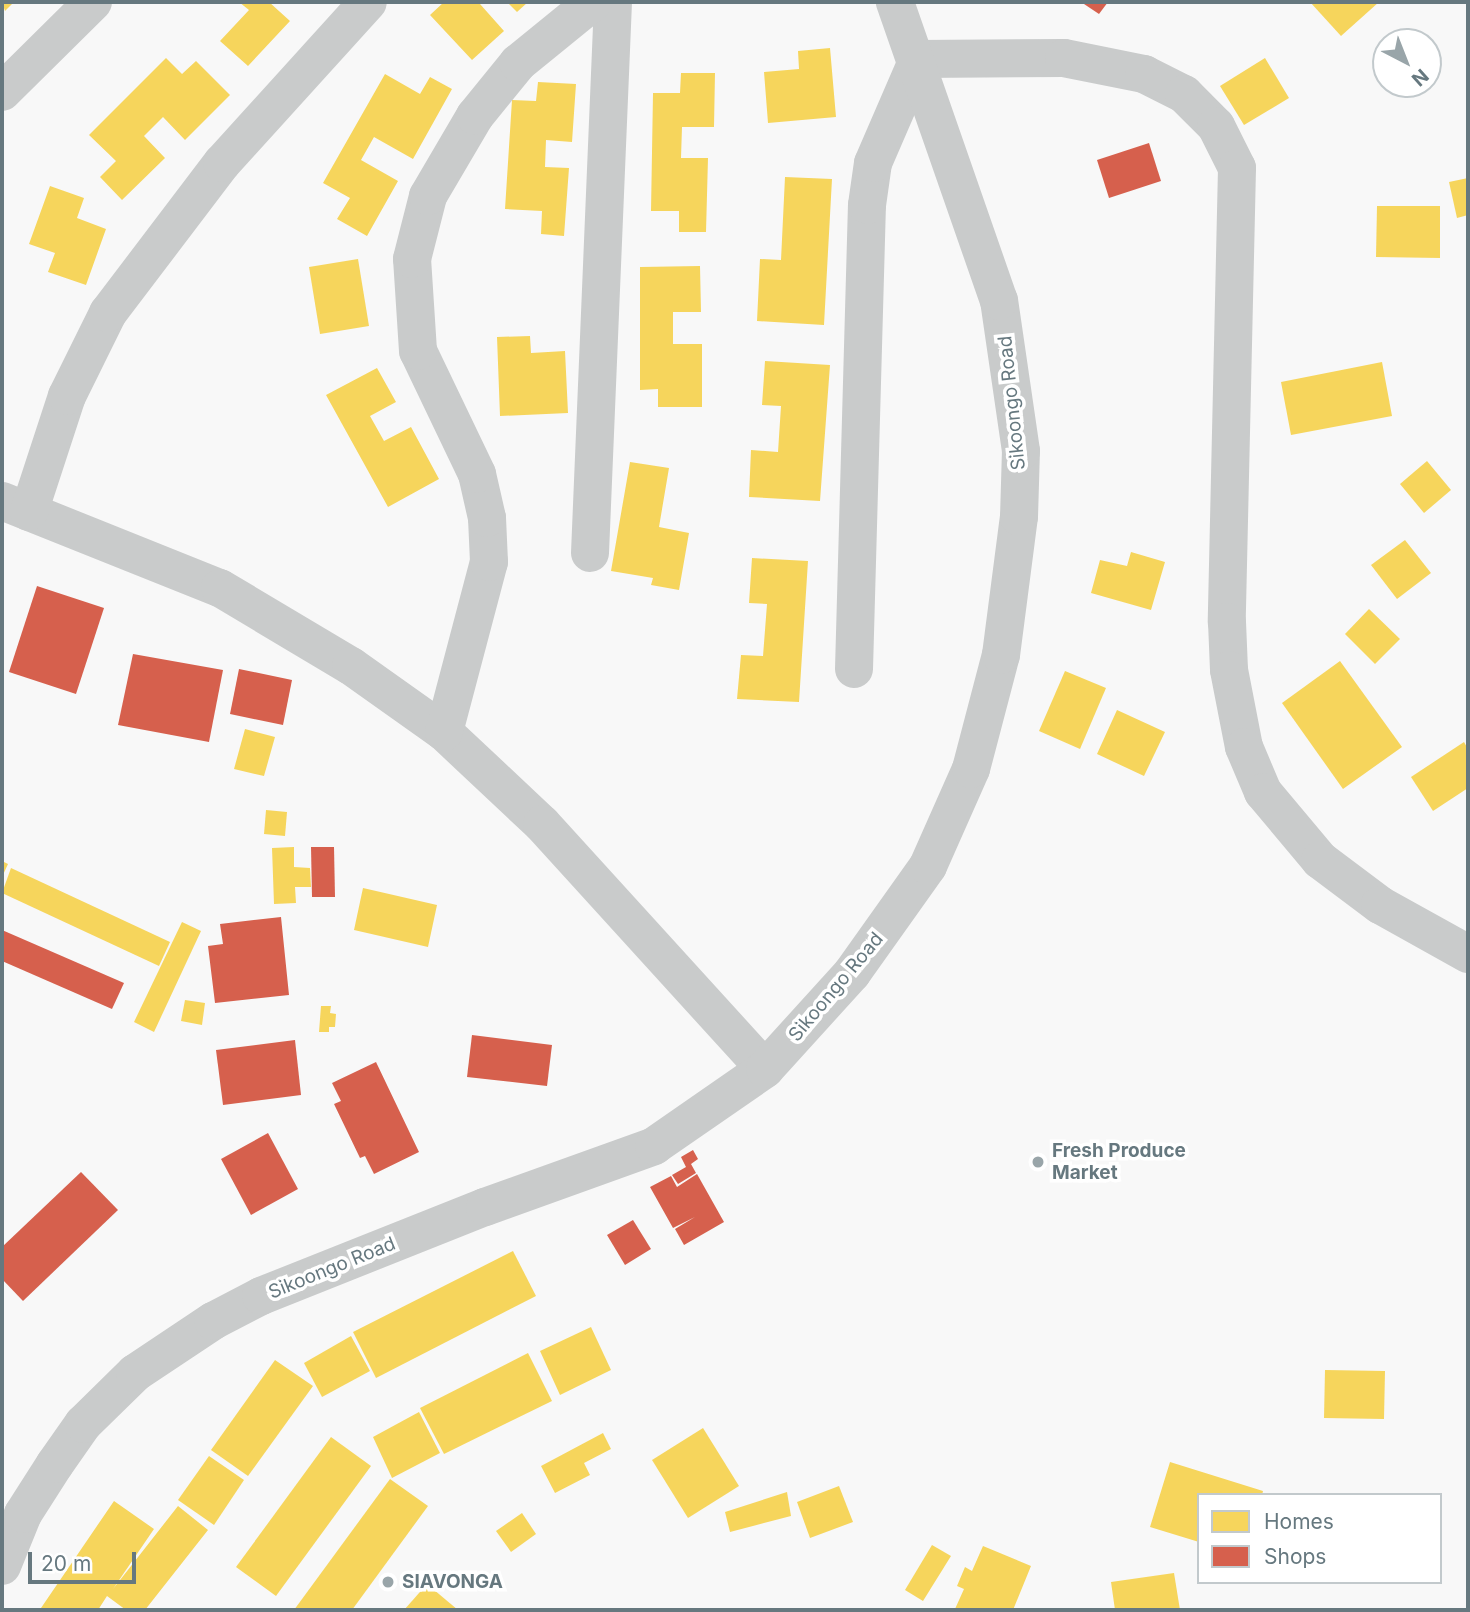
<!DOCTYPE html>
<style>
body{margin:0}
#map{position:relative;width:1470px;height:1612px;overflow:hidden;background:#f8f8f8;font-family:Inter,sans-serif}
div>[style]{position:absolute}
.homes>*{inset:0;background:#f6d55c}
.shops>*{inset:0;background:#d6604d}
.minor>*{height:38px;margin:-19px;padding:0 19px;transform-origin:19px;border-radius:19px;background:#c9cbcb}
.dots>*{width:19px;height:19px;translate:-50% -50%;box-sizing:border-box;border:4px solid #fff;border-radius:50%}
span{translate:-50% -50%;white-space:nowrap;text-align:center;line-height:1.15;-webkit-text-stroke:7px #fff;paint-order:stroke}
.street-label{font-size:19px;color:#66787f}
.poi-label{font-size:19px;color:#66787f;font-weight:700}
.left{translate:0 -50%;text-align:left}
.frame{position:absolute;inset:0;border:4px solid #66787f;pointer-events:none}
.legend{position:absolute;left:1197px;top:1493px;width:245px;height:91px;box-sizing:border-box;background:#fff;border:2px solid #c2c9cc;margin:0;padding:9px 12px;list-style:none;font-size:21px;color:#66787f}
.legend li{display:flex;align-items:center;gap:14px;height:35px}
.legend b{width:35px;border:2px solid #c2c9cc}
.north{position:absolute;left:1372px;top:28px;width:70px;height:70px;box-sizing:border-box;background:#fff;border:2px solid #c2c9cc;border-radius:50%;rotate:138deg;font-size:19px;font-weight:700;line-height:28px;text-align:center;color:#66787f}
.north::after{content:'';display:block;margin:auto;width:24px;height:32px;background:#99a5a9;clip-path:polygon(50% 0,100% 100%,50% 72%,0 100%)}
.scale{position:absolute;left:28px;top:1552px;width:108px;height:32px;box-sizing:border-box;border:4px solid #66787f;border-top:0;padding-left:9px;font-size:21px;line-height:24px;white-space:nowrap;color:#66787f;-webkit-text-stroke:5px #fff;paint-order:stroke}
</style>
<div id="map">
<div class="homes">
<i style="clip-path:polygon(2px 2px,14px 2px,5px 11px)"></i>
<i style="clip-path:polygon(239px 2px,269px 2px,290px 21px,248px 66px,220px 41px,249px 10px)"></i>
<i style="clip-path:polygon(444px 2px,483px 2px,480px 4px,504px 31px,472px 60px,430px 15px)"></i>
<i style="clip-path:polygon(507px 2px,528px 2px,517px 12px)"></i>
<i style="clip-path:polygon(1310px 2px,1379px 2px,1341px 36px)"></i>
<i style="clip-path:polygon(830px 48px,836px 117px,768px 123px,764px 72px,799px 69px,798px 51px)"></i>
<i style="clip-path:polygon(166px 58px,182px 74px,196px 61px,230px 95px,185px 140px,163px 117px,144px 136px,165px 158px,122px 200px,100px 177px,116px 161px,89px 135px)"></i>
<i style="clip-path:polygon(1265px 58px,1289px 98px,1244px 125px,1220px 86px)"></i>
<i style="clip-path:polygon(681px 73px,715px 73px,714px 127px,682px 127px,681px 158px,708px 158px,706px 232px,679px 232px,679px 211px,651px 211px,653px 93px,680px 93px)"></i>
<i style="clip-path:polygon(385px 74px,420px 94px,430px 77px,452px 89px,413px 159px,374px 137px,361px 160px,398px 181px,367px 236px,337px 219px,350px 198px,323px 183px)"></i>
<i style="clip-path:polygon(538px 82px,576px 84px,572px 142px,546px 140px,545px 167px,569px 168px,564px 236px,541px 234px,542px 211px,505px 209px,512px 100px,536px 101px)"></i>
<i style="clip-path:polygon(785px 177px,832px 179px,824px 325px,757px 321px,760px 259px,781px 260px)"></i>
<i style="clip-path:polygon(1468px 178px,1468px 215px,1457px 218px,1449px 182px)"></i>
<i style="clip-path:polygon(50px 186px,84px 198px,77px 218px,106px 229px,86px 285px,48px 272px,55px 253px,29px 244px)"></i>
<i style="clip-path:polygon(1377px 206px,1440px 206px,1440px 258px,1376px 257px)"></i>
<i style="clip-path:polygon(358px 259px,369px 326px,320px 334px,309px 267px)"></i>
<i style="clip-path:polygon(700px 266px,701px 312px,673px 312px,673px 344px,702px 344px,702px 407px,658px 407px,658px 389px,640px 390px,640px 267px)"></i>
<i style="clip-path:polygon(530px 336px,531px 353px,565px 351px,568px 413px,500px 416px,497px 337px)"></i>
<i style="clip-path:polygon(765px 361px,830px 365px,820px 501px,749px 497px,751px 450px,778px 452px,781px 406px,762px 405px)"></i>
<i style="clip-path:polygon(1382px 362px,1392px 416px,1291px 435px,1281px 382px)"></i>
<i style="clip-path:polygon(377px 368px,396px 402px,370px 416px,384px 441px,411px 427px,439px 479px,388px 507px,326px 395px)"></i>
<i style="clip-path:polygon(1427px 461px,1451px 490px,1424px 513px,1400px 484px)"></i>
<i style="clip-path:polygon(630px 462px,669px 468px,659px 527px,689px 533px,679px 590px,651px 585px,653px 578px,611px 571px)"></i>
<i style="clip-path:polygon(1405px 540px,1431px 573px,1397px 599px,1371px 565px)"></i>
<i style="clip-path:polygon(1131px 552px,1165px 562px,1151px 610px,1091px 593px,1100px 560px,1127px 566px)"></i>
<i style="clip-path:polygon(752px 558px,808px 561px,799px 702px,737px 699px,741px 655px,763px 656px,767px 604px,749px 603px)"></i>
<i style="clip-path:polygon(1369px 609px,1400px 639px,1375px 664px,1345px 634px)"></i>
<i style="clip-path:polygon(1340px 661px,1402px 747px,1343px 789px,1282px 703px)"></i>
<i style="clip-path:polygon(1065px 671px,1106px 688px,1080px 749px,1039px 731px)"></i>
<i style="clip-path:polygon(1117px 710px,1165px 732px,1144px 776px,1097px 754px)"></i>
<i style="clip-path:polygon(245px 729px,275px 737px,264px 776px,234px 769px)"></i>
<i style="clip-path:polygon(1464px 742px,1468px 749px,1468px 788px,1433px 811px,1411px 777px)"></i>
<i style="clip-path:polygon(266px 810px,287px 812px,285px 836px,264px 834px)"></i>
<i style="clip-path:polygon(294px 847px,294px 867px,310px 868px,311px 887px,295px 887px,296px 903px,274px 904px,272px 848px)"></i>
<i style="clip-path:polygon(2px 861px,8px 864px,2px 877px)"></i>
<i style="clip-path:polygon(11px 868px,170px 942px,159px 966px,2px 893px)"></i>
<i style="clip-path:polygon(363px 888px,437px 905px,428px 947px,354px 930px)"></i>
<i style="clip-path:polygon(182px 922px,201px 931px,154px 1032px,134px 1022px)"></i>
<i style="clip-path:polygon(185px 1000px,205px 1003px,202px 1025px,181px 1021px)"></i>
<i style="clip-path:polygon(321px 1006px,331px 1006px,330px 1013px,336px 1014px,335px 1027px,329px 1027px,329px 1032px,319px 1032px)"></i>
<i style="clip-path:polygon(513px 1251px,536px 1296px,376px 1378px,353px 1332px)"></i>
<i style="clip-path:polygon(591px 1327px,611px 1370px,560px 1395px,540px 1351px)"></i>
<i style="clip-path:polygon(351px 1336px,370px 1371px,322px 1397px,304px 1363px)"></i>
<i style="clip-path:polygon(528px 1353px,552px 1401px,444px 1454px,420px 1408px)"></i>
<i style="clip-path:polygon(275px 1360px,313px 1386px,248px 1476px,211px 1450px)"></i>
<i style="clip-path:polygon(1325px 1370px,1385px 1371px,1384px 1419px,1324px 1418px)"></i>
<i style="clip-path:polygon(419px 1412px,440px 1453px,392px 1478px,373px 1437px)"></i>
<i style="clip-path:polygon(703px 1428px,739px 1486px,688px 1518px,652px 1460px)"></i>
<i style="clip-path:polygon(603px 1433px,611px 1449px,584px 1463px,590px 1475px,555px 1493px,541px 1466px)"></i>
<i style="clip-path:polygon(331px 1437px,371px 1466px,276px 1596px,236px 1567px)"></i>
<i style="clip-path:polygon(209px 1456px,244px 1480px,214px 1525px,178px 1500px)"></i>
<i style="clip-path:polygon(1170px 1462px,1263px 1491px,1262px 1495px,1199px 1495px,1199px 1542px,1150px 1527px)"></i>
<i style="clip-path:polygon(390px 1479px,428px 1506px,352px 1610px,294px 1610px)"></i>
<i style="clip-path:polygon(839px 1486px,853px 1522px,810px 1538px,797px 1502px)"></i>
<i style="clip-path:polygon(787px 1492px,791px 1516px,730px 1532px,725px 1512px)"></i>
<i style="clip-path:polygon(114px 1501px,154px 1529px,113px 1589px,178px 1506px,208px 1530px,145px 1610px,126px 1610px,107px 1596px,98px 1610px,45px 1610px,41px 1608px)"></i>
<i style="clip-path:polygon(522px 1513px,536px 1534px,511px 1552px,496px 1531px)"></i>
<i style="clip-path:polygon(932px 1545px,951px 1556px,923px 1601px,905px 1590px)"></i>
<i style="clip-path:polygon(983px 1546px,1031px 1566px,1013px 1610px,955px 1609px,964px 1589px,957px 1586px,965px 1567px,972px 1571px)"></i>
<i style="clip-path:polygon(1174px 1573px,1180px 1610px,1115px 1610px,1111px 1582px)"></i>
<i style="clip-path:polygon(427px 1584px,458px 1610px,404px 1610px)"></i>
</div>
<div class="shops">
<i style="clip-path:polygon(1081px 2px,1108px 2px,1099px 14px)"></i>
<i style="clip-path:polygon(1149px 143px,1161px 181px,1109px 198px,1097px 160px)"></i>
<i style="clip-path:polygon(37px 586px,104px 608px,76px 694px,9px 672px)"></i>
<i style="clip-path:polygon(133px 654px,223px 670px,209px 742px,118px 725px)"></i>
<i style="clip-path:polygon(239px 669px,292px 680px,283px 725px,230px 714px)"></i>
<i style="clip-path:polygon(311px 847px,334px 847px,335px 897px,312px 897px)"></i>
<i style="clip-path:polygon(281px 917px,289px 995px,215px 1003px,208px 946px,223px 944px,220px 924px)"></i>
<i style="clip-path:polygon(2px 930px,124px 983px,112px 1009px,2px 961px)"></i>
<i style="clip-path:polygon(472px 1035px,552px 1045px,547px 1086px,467px 1077px)"></i>
<i style="clip-path:polygon(295px 1040px,301px 1095px,223px 1105px,216px 1050px)"></i>
<i style="clip-path:polygon(376px 1062px,419px 1152px,374px 1174px,365px 1156px,360px 1158px,334px 1104px,341px 1101px,332px 1083px)"></i>
<i style="clip-path:polygon(268px 1133px,298px 1189px,251px 1215px,221px 1159px)"></i>
<i style="clip-path:polygon(693px 1150px,698px 1159px,691px 1164px,696px 1173px,678px 1184px,672px 1175px,686px 1167px,681px 1157px)"></i>
<i style="clip-path:polygon(81px 1172px,118px 1210px,23px 1301px,2px 1279px,2px 1247px)"></i>
<i style="clip-path:polygon(697px 1174px,724px 1222px,684px 1245px,675px 1229px,695px 1217px,673px 1228px,650px 1187px,671px 1176px,677px 1187px)"></i>
<i style="clip-path:polygon(633px 1220px,651px 1249px,625px 1265px,607px 1235px)"></i>
</div>
<div class="minor">
<i style="left:2px;top:92px;width:128px;rotate:-44.7deg"></i>
<i style="left:2px;top:501px;width:235px;rotate:21.8deg"></i>
<i style="left:220px;top:588px;width:152px;rotate:30.8deg"></i>
<i style="left:351px;top:666px;width:114px;rotate:35.4deg"></i>
<i style="left:444px;top:732px;width:134px;rotate:43.2deg"></i>
<i style="left:542px;top:824px;width:331px;rotate:47.7deg"></i>
<i style="left:29px;top:512px;width:122px;rotate:-71.9deg"></i>
<i style="left:67px;top:396px;width:93px;rotate:-63.7deg"></i>
<i style="left:108px;top:313px;width:188px;rotate:-52.8deg"></i>
<i style="left:222px;top:163px;width:217px;rotate:-47.8deg"></i>
<i style="left:590px;top:553px;width:551px;rotate:-87.61deg"></i>
<i style="left:854px;top:669px;width:464px;rotate:-88.4deg"></i>
<i style="left:867px;top:205px;width:42px;rotate:-81.9deg"></i>
<i style="left:873px;top:163px;width:113px;rotate:-66.6deg"></i>
<i style="left:918px;top:59px;width:146px;rotate:-0.4deg"></i>
<i style="left:1064px;top:58px;width:82px;rotate:11.3deg"></i>
<i style="left:1144px;top:74px;width:45px;rotate:26.6deg"></i>
<i style="left:1184px;top:94px;width:45px;rotate:45deg"></i>
<i style="left:1216px;top:126px;width:47px;rotate:63.4deg"></i>
<i style="left:1237px;top:168px;width:454px;rotate:91.3deg"></i>
<i style="left:1227px;top:622px;width:48px;rotate:87.6deg"></i>
<i style="left:1229px;top:670px;width:78px;rotate:79deg"></i>
<i style="left:1244px;top:747px;width:49px;rotate:67.1deg"></i>
<i style="left:1263px;top:792px;width:89px;rotate:50deg"></i>
<i style="left:1320px;top:860px;width:75px;rotate:36.9deg"></i>
<i style="left:1380px;top:905px;width:101px;rotate:29.1deg"></i>
<i style="left:444px;top:732px;width:176px;rotate:-75.2deg"></i>
<i style="left:489px;top:562px;width:44px;rotate:-92.6deg"></i>
<i style="left:487px;top:518px;width:45px;rotate:-102.8deg"></i>
<i style="left:477px;top:474px;width:136px;rotate:-115.6deg"></i>
<i style="left:418px;top:351px;width:92px;rotate:-93.7deg"></i>
<i style="left:412px;top:259px;width:65px;rotate:-75.7deg"></i>
<i style="left:428px;top:196px;width:93px;rotate:-59.6deg"></i>
<i style="left:475px;top:116px;width:68px;rotate:-50.9deg"></i>
<i style="left:518px;top:63px;width:97px;rotate:-39.1deg"></i>
<i style="left:2px;top:1566px;width:56px;rotate:-68deg"></i>
<i style="left:23px;top:1514px;width:59px;rotate:-57.4deg"></i>
<i style="left:55px;top:1464px;width:49px;rotate:-55deg"></i>
<i style="left:83px;top:1424px;width:73px;rotate:-44.4deg"></i>
<i style="left:135px;top:1373px;width:94px;rotate:-33.7deg"></i>
<i style="left:213px;top:1321px;width:54px;rotate:-27.5deg"></i>
<i style="left:261px;top:1296px;width:241px;rotate:-21.7deg"></i>
<i style="left:485px;top:1207px;width:180px;rotate:-19.8deg"></i>
<i style="left:654px;top:1146px;width:135px;rotate:-34.7deg"></i>
<i style="left:765px;top:1069px;width:130px;rotate:-47.8deg"></i>
<i style="left:852px;top:973px;width:131px;rotate:-54.6deg"></i>
<i style="left:928px;top:866px;width:106px;rotate:-66.1deg"></i>
<i style="left:971px;top:769px;width:118px;rotate:-75.3deg"></i>
<i style="left:1001px;top:655px;width:139px;rotate:-82.6deg"></i>
<i style="left:1019px;top:517px;width:66px;rotate:-88.3deg"></i>
<i style="left:1021px;top:451px;width:152px;rotate:-98.3deg"></i>
<i style="left:999px;top:301px;width:317px;rotate:-109.2deg"></i>
</div>
<div class="dots">
<i style="left:1038px;top:1162px;background:#99a5a9"></i>
<i style="left:388px;top:1582px;background:#99a5a9"></i>
</div>
<div class="street-label">
<span style="left:1012px;top:403px;rotate:-96deg">Sikoongo Road</span>
<span style="left:836px;top:987px;rotate:-50deg">Sikoongo Road</span>
<span style="left:332px;top:1268px;rotate:-22deg">Sikoongo Road</span>
</div>
<div class="poi-label">
<span class="left" style="left:1052px;top:1162px">Fresh Produce<br>Market</span>
<span class="left" style="left:402px;top:1582px">SIAVONGA</span>
</div>
<div class="frame"></div>
<ul class="legend">
<li><b style="height:19px;background:#f6d55c"></b>Homes</li>
<li><b style="height:19px;background:#d6604d"></b>Shops</li>
</ul>
<div class="north">N</div>
<div class="scale">20 m</div>
</div>
